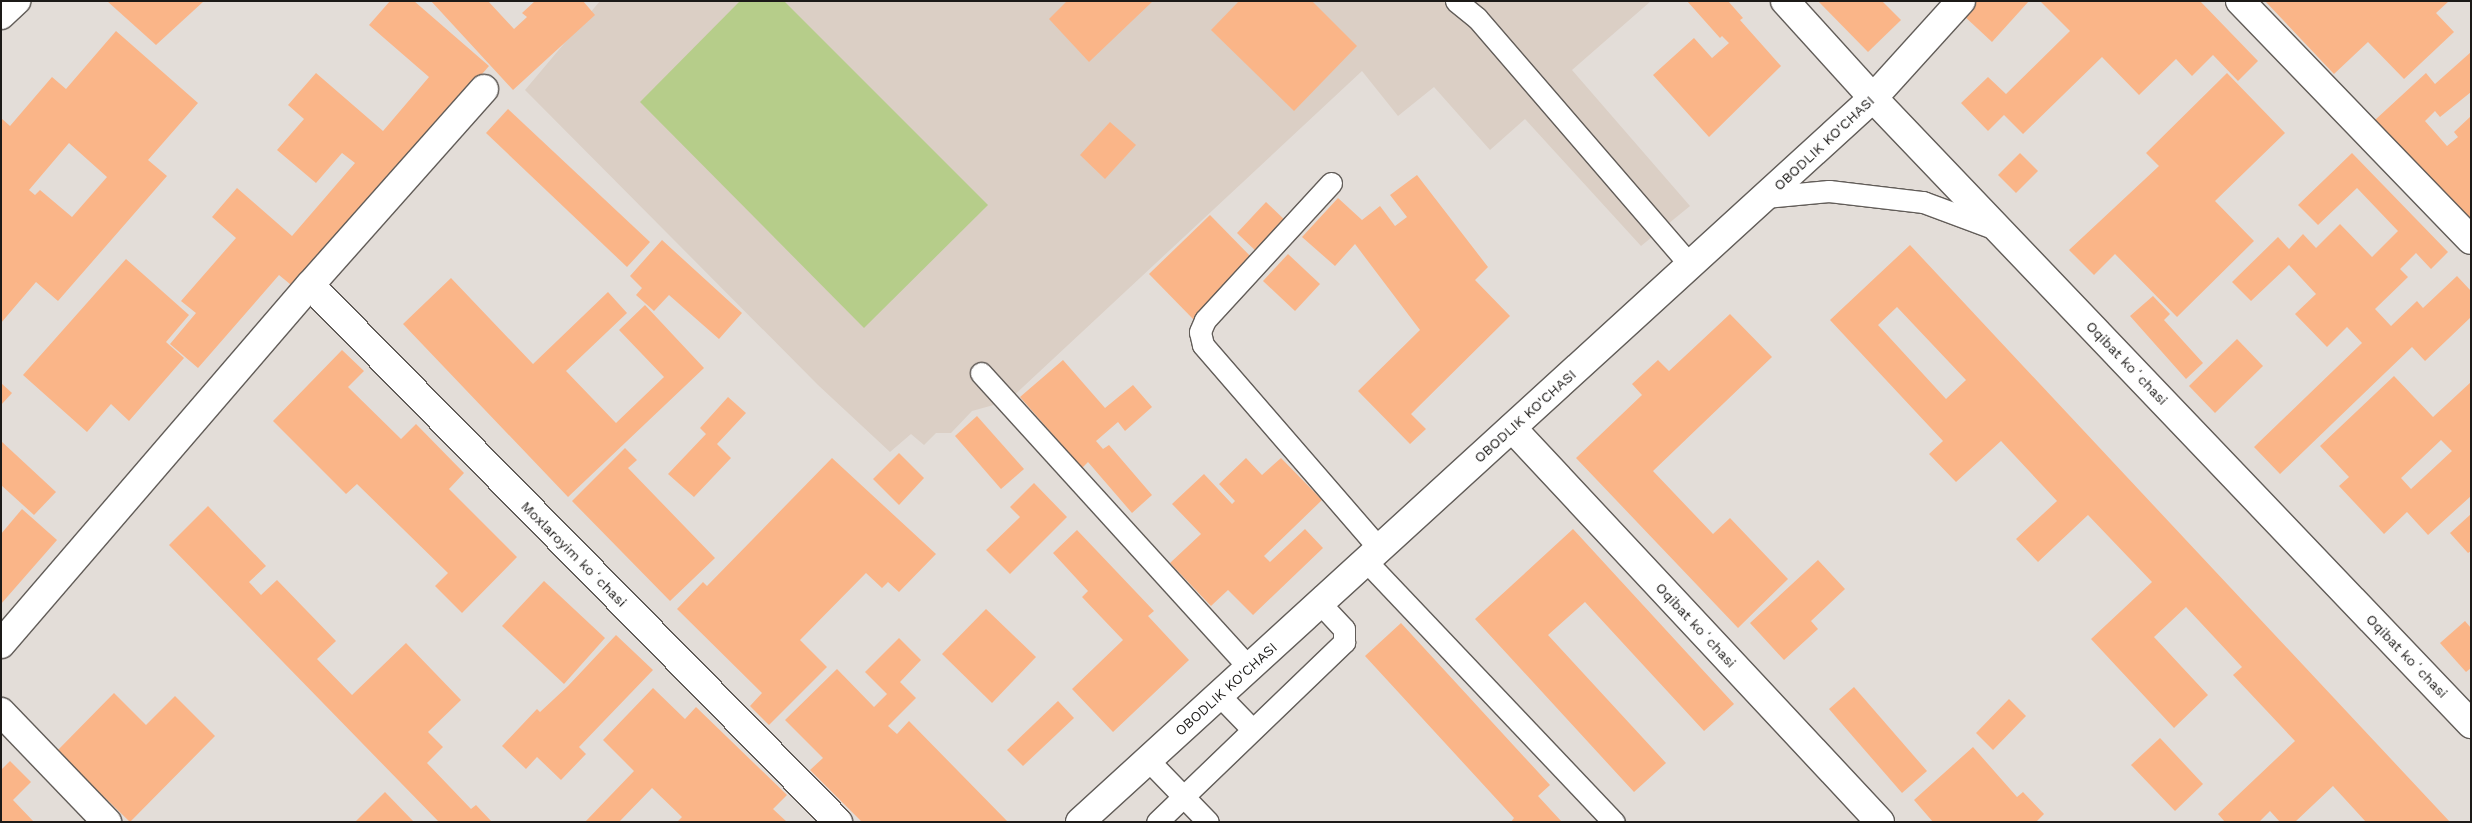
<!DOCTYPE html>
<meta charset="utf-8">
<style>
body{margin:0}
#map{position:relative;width:2472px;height:823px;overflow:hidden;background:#e3ddd8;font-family:"Work Sans",sans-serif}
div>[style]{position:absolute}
.built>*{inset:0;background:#dbcfc5}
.green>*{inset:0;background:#b6cd8a}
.building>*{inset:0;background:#fab588}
.roads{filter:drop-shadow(1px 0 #625d59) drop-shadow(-1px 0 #625d59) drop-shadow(0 1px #625d59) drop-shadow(0 -1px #625d59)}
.service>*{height:21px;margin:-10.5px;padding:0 10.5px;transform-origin:10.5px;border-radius:10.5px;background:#fff}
.minor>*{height:28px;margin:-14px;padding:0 14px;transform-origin:14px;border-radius:14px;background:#fff}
.tertiary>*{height:28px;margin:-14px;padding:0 14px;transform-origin:14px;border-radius:14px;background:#fff}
span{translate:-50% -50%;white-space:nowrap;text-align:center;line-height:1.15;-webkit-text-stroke:4.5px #fff;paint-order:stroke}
.street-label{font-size:14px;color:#1c1a18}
.frame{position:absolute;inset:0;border:2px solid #1c1a18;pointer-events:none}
</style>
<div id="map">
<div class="built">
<i style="clip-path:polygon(600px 1px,1651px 1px,1572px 70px,1690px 206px,1641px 246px,1525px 119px,1490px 150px,1434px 87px,1398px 116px,1362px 71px,1008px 401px,972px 411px,951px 433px,936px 433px,924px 445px,911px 434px,890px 452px,818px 385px,525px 90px)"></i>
</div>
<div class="green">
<i style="clip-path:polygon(740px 1px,784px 1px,988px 205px,864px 328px,640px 102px)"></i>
</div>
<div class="building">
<i style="clip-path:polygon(107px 1px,204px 1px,156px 45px)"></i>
<i style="clip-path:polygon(390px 1px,414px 1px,489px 66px,296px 289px,279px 275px,198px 368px,170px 344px,196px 313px,181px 301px,236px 238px,212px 217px,237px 188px,292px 236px,355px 163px,342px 153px,316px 183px,277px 150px,304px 119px,288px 105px,316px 73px,383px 131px,429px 77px,369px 25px)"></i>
<i style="clip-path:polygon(431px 1px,488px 1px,514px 29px,527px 17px,522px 13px,535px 1px,583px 1px,595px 15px,513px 90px)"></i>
<i style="clip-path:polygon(1067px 1px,1153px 1px,1089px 62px,1049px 19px)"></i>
<i style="clip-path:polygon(1239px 1px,1312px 1px,1357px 46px,1294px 111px,1211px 30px)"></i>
<i style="clip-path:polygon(1687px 1px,1728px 1px,1743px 18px,1740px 20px,1781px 66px,1709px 137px,1653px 75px,1694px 38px,1712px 58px,1729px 43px,1722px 36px,1720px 38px)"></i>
<i style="clip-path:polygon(1818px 1px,1882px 1px,1901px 20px,1868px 52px)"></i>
<i style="clip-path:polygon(1975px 1px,2029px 1px,1992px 42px,1963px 15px)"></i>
<i style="clip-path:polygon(2040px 1px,2200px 1px,2258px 61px,2238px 81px,2213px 55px,2192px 76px,2176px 59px,2139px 95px,2102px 57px,2023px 134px,2004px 115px,1988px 131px,1961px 103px,1988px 77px,2006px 94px,2070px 31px)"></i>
<i style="clip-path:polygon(2265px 1px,2449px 1px,2436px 13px,2454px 32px,2404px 79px,2368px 42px,2334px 74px)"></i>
<i style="clip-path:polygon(evenodd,116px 31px,198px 103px,148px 160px,167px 176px,58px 301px,36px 282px,1px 323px,1px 118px,10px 126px,52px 77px,66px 89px,116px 31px,69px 143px,107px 177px,72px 217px,40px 190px,35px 195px,29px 190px,69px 143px)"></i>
<i style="clip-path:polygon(2471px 52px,2471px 92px,2440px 117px,2435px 111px,2425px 121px,2447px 146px,2458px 137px,2454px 132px,2471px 116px,2471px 226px,2375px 120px,2426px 73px,2435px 84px)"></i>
<i style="clip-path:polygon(2227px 73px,2285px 133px,2215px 201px,2254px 241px,2177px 317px,2115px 254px,2094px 275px,2069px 250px,2159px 166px,2146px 153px)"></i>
<i style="clip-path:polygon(508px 109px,650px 242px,627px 267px,486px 133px)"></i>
<i style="clip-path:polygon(1110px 122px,1136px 145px,1105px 179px,1080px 155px)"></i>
<i style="clip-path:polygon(2020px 153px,2038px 171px,2016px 193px,1998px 175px)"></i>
<i style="clip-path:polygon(2352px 153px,2448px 252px,2431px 269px,2416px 253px,2400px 269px,2408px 277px,2375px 309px,2391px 326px,2417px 301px,2423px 308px,2457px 276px,2471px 291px,2471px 317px,2425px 361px,2412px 347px,2280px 474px,2254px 447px,2362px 343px,2347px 327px,2327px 347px,2295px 314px,2316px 294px,2289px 265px,2251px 301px,2232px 282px,2278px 237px,2289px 249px,2303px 234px,2316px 248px,2340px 224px,2372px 257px,2398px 231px,2357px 188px,2318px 225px,2298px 205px)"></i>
<i style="clip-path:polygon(1417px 175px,1488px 267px,1475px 280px,1510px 316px,1411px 414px,1426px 429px,1410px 444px,1358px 391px,1420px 330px,1355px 244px,1335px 266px,1302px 237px,1338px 198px,1362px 220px,1380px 206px,1395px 226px,1407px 217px,1390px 195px)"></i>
<i style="clip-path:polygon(1266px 202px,1289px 224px,1260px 255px,1237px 233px)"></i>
<i style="clip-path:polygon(1210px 215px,1256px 262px,1195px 321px,1149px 274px)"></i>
<i style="clip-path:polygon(662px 240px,742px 313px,719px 339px,669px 295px,654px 311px,636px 295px,642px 288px,630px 276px)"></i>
<i style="clip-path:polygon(evenodd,1910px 245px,2023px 366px,2450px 822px,2366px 822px,2333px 786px,2295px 822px,2280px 822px,2270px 811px,2259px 822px,2225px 822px,2218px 814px,2295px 741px,2233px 675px,2242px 667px,2186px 607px,2154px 637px,2208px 695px,2174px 728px,2091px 639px,2152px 582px,2088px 515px,2038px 562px,2016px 539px,2057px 501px,2001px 441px,1956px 482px,1929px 454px,1943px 441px,1830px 320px,1910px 245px,1897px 307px,1966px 380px,1946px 399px,1878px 325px,1897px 307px)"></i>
<i style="clip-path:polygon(1288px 254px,1320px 284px,1295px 311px,1263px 281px)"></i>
<i style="clip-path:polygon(126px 259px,189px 315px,166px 342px,184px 358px,129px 421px,111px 404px,87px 432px,23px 375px)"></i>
<i style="clip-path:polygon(451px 278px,533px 364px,608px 292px,627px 313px,566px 371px,616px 423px,664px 377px,619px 330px,645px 305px,704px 368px,568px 497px,403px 324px)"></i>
<i style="clip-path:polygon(2153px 296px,2170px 314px,2164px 320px,2203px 363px,2186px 379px,2130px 316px)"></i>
<i style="clip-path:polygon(1730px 314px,1772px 357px,1653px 471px,1713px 534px,1730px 518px,1788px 579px,1738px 628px,1576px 458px,1642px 395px,1632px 384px,1658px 360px,1669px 371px)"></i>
<i style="clip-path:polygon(2237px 339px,2263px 366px,2215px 413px,2189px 386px)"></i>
<i style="clip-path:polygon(342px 350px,364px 371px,348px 387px,401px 439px,416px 424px,464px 473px,449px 489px,517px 557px,462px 613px,435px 586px,448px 573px,357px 484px,346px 494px,273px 421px)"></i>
<i style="clip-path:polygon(1063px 360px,1105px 408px,1133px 385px,1152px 407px,1125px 431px,1118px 422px,1096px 441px,1103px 449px,1109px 445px,1152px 495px,1132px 513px,1088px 462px,1082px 468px,1020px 397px)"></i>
<i style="clip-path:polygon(evenodd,2394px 376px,2433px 417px,2471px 382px,2471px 496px,2428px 535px,2407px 512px,2384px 534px,2339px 486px,2349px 477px,2320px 446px,2394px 376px,2441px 440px,2452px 451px,2411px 489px,2401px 478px,2441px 440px)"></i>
<i style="clip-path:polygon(1px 383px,12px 393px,1px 405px)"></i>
<i style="clip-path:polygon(728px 397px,746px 413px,717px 444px,731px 458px,694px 497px,668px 474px,706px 434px,700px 428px)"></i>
<i style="clip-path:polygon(977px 416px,1024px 469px,1001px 489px,955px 436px)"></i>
<i style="clip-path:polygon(1px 441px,56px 492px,34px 515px,1px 485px)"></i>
<i style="clip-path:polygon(625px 448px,637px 460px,628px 468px,715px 558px,670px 601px,572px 501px)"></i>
<i style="clip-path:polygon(899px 453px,924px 478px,899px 505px,873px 479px)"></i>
<i style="clip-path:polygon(832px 458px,936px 554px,899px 592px,888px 582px,882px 588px,866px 573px,800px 640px,827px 667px,769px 725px,750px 706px,762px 693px,677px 609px,703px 582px,707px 586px)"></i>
<i style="clip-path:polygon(1246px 458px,1262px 475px,1281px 458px,1322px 500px,1264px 556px,1270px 562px,1305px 529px,1323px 548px,1253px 615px,1228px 590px,1211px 606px,1170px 563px,1201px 534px,1172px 504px,1204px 474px,1232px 504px,1235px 501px,1219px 484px)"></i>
<i style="clip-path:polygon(1034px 483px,1067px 517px,1010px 574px,986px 550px,1020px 517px,1010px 507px)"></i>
<i style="clip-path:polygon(208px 506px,266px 566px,249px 582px,261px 595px,277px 580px,336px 641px,317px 659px,352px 695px,406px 643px,461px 700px,428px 732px,443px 747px,427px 763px,471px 809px,476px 805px,492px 822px,439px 822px,169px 545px)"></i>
<i style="clip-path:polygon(22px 509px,57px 540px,1px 604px,1px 534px)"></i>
<i style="clip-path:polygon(2471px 514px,2471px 551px,2468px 553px,2450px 533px)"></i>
<i style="clip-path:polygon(1573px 529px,1734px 704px,1704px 731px,1585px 602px,1548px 635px,1666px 763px,1634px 792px,1475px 619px)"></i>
<i style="clip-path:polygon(1077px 530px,1154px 611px,1148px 616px,1189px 660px,1113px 732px,1072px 689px,1123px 640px,1082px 597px,1088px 591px,1053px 553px)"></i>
<i style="clip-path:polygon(1818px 560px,1845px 589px,1811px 621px,1818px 629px,1784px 660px,1750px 623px)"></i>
<i style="clip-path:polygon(544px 581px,605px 638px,564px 684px,502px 626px)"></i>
<i style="clip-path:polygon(986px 609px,1036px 657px,992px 703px,942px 654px)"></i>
<i style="clip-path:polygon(2465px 621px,2471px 628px,2471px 668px,2466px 672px,2440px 643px)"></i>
<i style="clip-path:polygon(1401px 623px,1550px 785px,1538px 796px,1562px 822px,1511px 822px,1514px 818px,1365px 656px)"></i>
<i style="clip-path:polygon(616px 635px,653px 670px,579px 747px,586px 754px,561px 780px,537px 757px,526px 769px,502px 746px,537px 709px,540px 712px,568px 686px)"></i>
<i style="clip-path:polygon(899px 638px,921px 660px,900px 682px,916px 698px,888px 726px,897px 734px,909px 721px,1008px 822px,862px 822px,810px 770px,823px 758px,785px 720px,837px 669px,874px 707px,887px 694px,865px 672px)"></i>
<i style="clip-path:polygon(1854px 687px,1927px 771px,1902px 793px,1829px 709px)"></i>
<i style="clip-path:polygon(653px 688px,685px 719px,696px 707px,787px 795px,773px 809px,787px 822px,677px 822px,682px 817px,652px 788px,619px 822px,585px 822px,634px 771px,603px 740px)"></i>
<i style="clip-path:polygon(114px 693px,146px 725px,175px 696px,215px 736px,130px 822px,57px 751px)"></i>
<i style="clip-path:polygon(2009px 699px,2026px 716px,1993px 750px,1976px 733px)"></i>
<i style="clip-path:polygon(1058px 701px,1074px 718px,1023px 766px,1007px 750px)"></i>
<i style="clip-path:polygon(2160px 738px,2203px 784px,2175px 811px,2131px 765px)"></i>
<i style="clip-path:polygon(1973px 747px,2017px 797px,2023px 792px,2044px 814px,2036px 822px,1933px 822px,1914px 800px)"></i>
<i style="clip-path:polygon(10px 761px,31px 782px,13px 800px,34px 822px,1px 822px,1px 770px)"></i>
<i style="clip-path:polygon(385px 792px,414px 822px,355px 822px)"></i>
</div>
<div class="roads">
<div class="service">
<i style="left:1456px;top:1px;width:27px;rotate:39deg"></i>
<i style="left:1477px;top:18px;width:326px;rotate:49.2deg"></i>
<i style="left:1331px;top:183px;width:186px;rotate:132.6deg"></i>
<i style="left:1205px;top:320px;width:13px;rotate:113deg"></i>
<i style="left:1200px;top:332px;width:13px;rotate:77deg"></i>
<i style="left:1203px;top:345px;width:269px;rotate:49.1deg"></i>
<i style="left:1765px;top:197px;width:64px;rotate:-5.4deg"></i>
<i style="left:1829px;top:191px;width:95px;rotate:6.7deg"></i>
<i style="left:1923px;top:202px;width:78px;rotate:20.3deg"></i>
<i style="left:981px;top:373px;width:399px;rotate:47.7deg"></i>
<i style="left:1366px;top:561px;width:360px;rotate:46.5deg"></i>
<i style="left:1219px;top:695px;width:47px;rotate:45.9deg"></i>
<i style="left:1148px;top:760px;width:86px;rotate:45.9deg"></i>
<i style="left:1157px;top:822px;width:260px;rotate:-43.9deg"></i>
<i style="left:1344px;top:642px;width:13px;rotate:-90deg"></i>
<i style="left:1344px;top:629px;width:35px;rotate:-133deg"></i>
</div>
<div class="minor">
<i style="left:1785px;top:1px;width:131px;rotate:47.8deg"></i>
<i style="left:1873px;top:98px;width:866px;rotate:46.31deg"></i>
<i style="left:2240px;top:1px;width:332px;rotate:46deg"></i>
<i style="left:310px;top:285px;width:753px;rotate:45.48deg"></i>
<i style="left:1512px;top:428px;width:539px;rotate:46.95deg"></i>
<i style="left:1px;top:644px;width:474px;rotate:-49.3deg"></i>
<i style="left:310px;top:285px;width:262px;rotate:-48.4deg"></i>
<i style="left:1px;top:712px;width:153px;rotate:46.1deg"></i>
<i style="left:1080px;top:822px;width:1074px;rotate:-42.4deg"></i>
<i style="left:1873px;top:98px;width:131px;rotate:-47.8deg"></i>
</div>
<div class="tertiary">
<i style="left:1px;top:15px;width:21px;rotate:-43deg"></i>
</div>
</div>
<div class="street-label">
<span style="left:1824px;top:143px;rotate:-43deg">OBODLIK KO'CHASI</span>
<span style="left:2127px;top:363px;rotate:46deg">Oqibat koʻchasi</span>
<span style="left:1525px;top:416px;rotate:-42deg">OBODLIK KO'CHASI</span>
<span style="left:574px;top:554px;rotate:45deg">Moxlaroyim koʻchasi</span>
<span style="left:1696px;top:625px;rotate:47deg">Oqibat koʻchasi</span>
<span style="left:2407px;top:656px;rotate:46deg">Oqibat koʻchasi</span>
<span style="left:1226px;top:689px;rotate:-42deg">OBODLIK KO'CHASI</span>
</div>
<div class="frame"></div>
</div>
